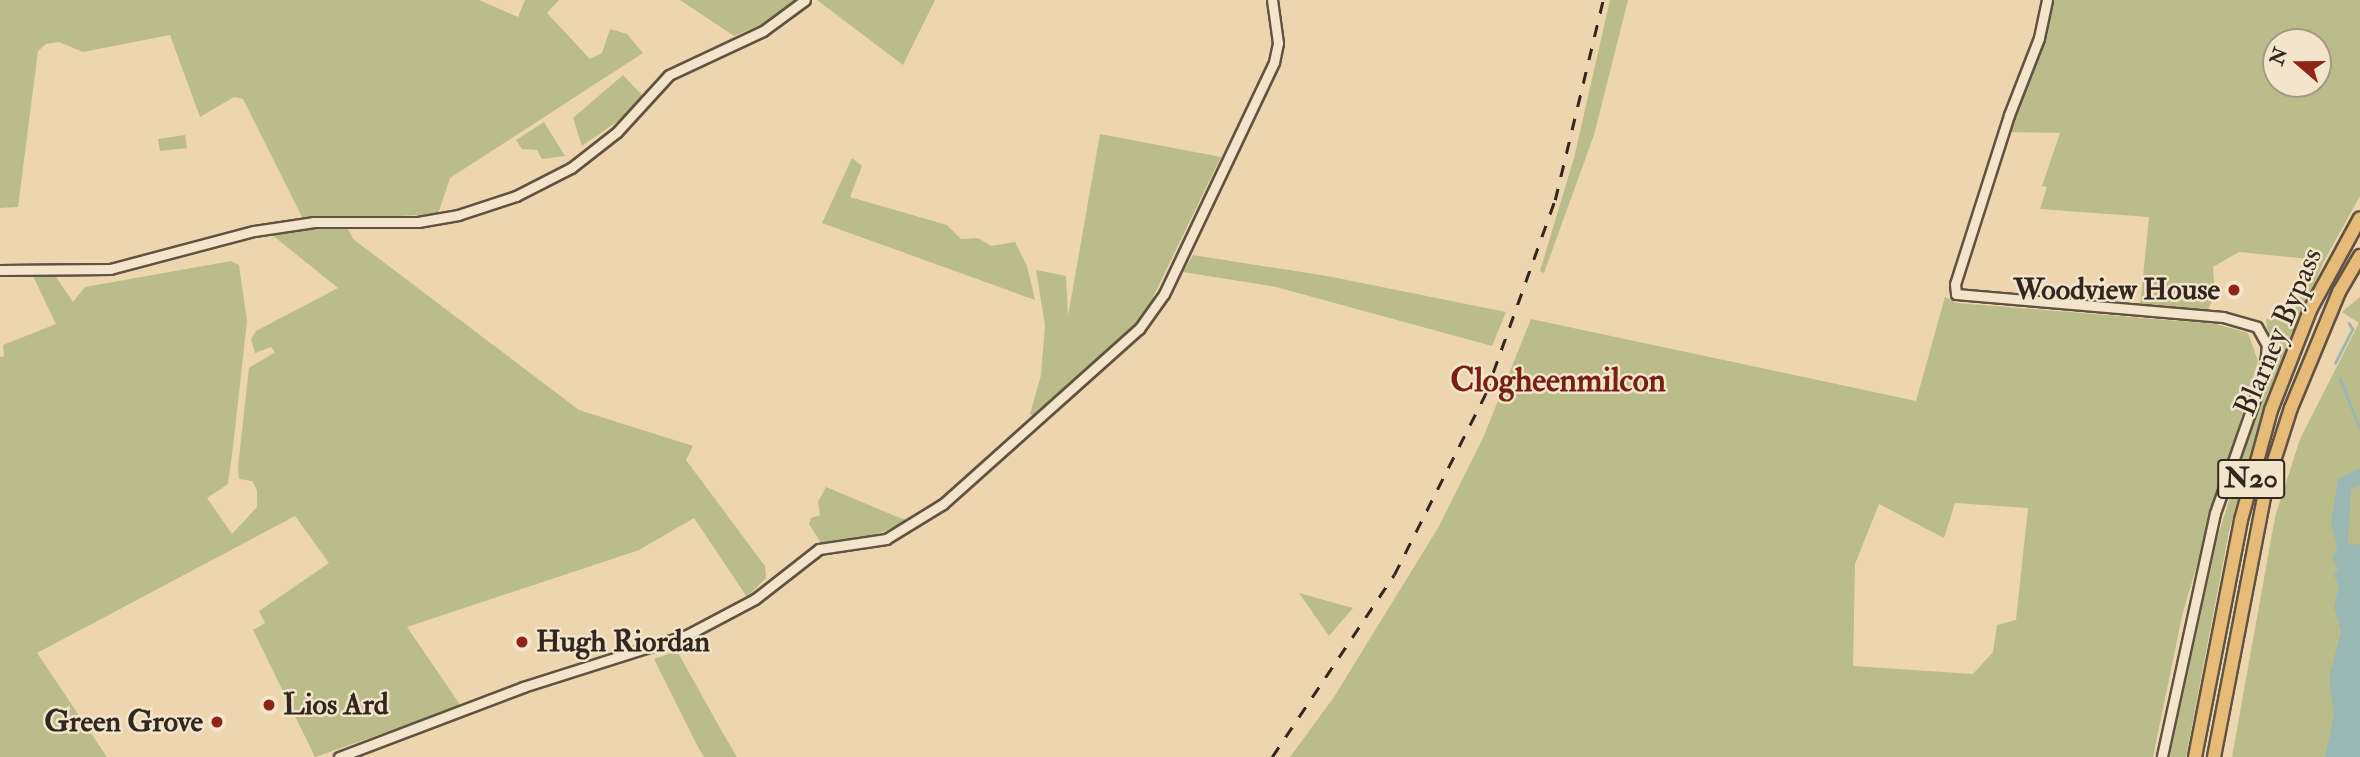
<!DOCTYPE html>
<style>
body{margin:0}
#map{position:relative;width:2360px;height:757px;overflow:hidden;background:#edd5b0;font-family:"IM FELL Double Pica",serif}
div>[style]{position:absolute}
.green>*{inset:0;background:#babd8a}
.water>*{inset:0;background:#9bb7b4}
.stream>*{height:2.5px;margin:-1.25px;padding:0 1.25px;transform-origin:1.25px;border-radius:1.25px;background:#9bb7b4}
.roads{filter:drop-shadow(2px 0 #615242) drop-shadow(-2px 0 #615242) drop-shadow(0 2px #615242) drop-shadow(0 -2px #615242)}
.tertiary>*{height:9px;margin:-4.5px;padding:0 4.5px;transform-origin:4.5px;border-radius:4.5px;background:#f3e4cc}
.trunk>*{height:12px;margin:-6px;padding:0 6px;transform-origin:6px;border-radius:6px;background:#e6ba78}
.rail>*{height:2.5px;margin-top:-1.25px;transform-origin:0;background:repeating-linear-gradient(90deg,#32271e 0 12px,transparent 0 24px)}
.dots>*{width:19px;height:19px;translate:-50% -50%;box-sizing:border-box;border:4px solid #f3e4cc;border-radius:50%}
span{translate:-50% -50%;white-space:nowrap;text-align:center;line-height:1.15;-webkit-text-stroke:5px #f3e4cc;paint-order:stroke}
.shield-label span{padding:2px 5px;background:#f3e4cc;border:2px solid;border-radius:5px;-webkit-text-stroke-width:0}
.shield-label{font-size:28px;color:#32271e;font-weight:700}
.poi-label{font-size:30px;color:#32271e;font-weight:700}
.right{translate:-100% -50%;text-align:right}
.left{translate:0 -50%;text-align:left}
.street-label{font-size:30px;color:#32271e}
.quarter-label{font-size:33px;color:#7a1f14;font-weight:700}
.north{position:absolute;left:2262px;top:28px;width:70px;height:70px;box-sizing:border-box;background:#f3e4cc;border:2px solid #a69886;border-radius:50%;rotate:290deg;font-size:19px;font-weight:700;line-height:28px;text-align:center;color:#32271e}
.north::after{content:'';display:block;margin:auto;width:24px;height:32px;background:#8f2418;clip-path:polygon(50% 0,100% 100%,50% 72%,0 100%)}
</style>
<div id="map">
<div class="green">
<i style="clip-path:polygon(0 0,479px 0,518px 17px,525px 0,559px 0,547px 13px,590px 59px,602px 53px,610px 29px,627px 34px,643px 53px,450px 178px,438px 214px,304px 221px,243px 99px,234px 97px,200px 117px,170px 35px,83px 52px,59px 42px,46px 44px,38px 51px,18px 207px,0 208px)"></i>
<i style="clip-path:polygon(680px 0,796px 0,763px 24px,734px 36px)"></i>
<i style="clip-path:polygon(817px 0,935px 0,903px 65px)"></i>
<i style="clip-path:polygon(1610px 0,1628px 0,1594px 135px,1544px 273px,1540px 271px,1574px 158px)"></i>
<i style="clip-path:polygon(evenodd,2047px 0,2360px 0,2360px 196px,2324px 261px,2268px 393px,2229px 531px,2186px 757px,2169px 757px,2217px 539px,2272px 361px,2266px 319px,2290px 318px,2319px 260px,2239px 252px,2213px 267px,2215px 295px,2205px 316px,2140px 307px,2149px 217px,2040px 209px,2047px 187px,2042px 186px,2060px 133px,2004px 132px,2047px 0,2276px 42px,2318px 42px,2318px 84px,2276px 84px,2276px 42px)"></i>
<i style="clip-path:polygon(623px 75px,642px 95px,628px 114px,582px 146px,573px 118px)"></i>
<i style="clip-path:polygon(544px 122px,565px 156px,542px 159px,537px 150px,522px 149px,516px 140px)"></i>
<i style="clip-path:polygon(1100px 134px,1221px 157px,1153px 297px,1157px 299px,1143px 319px,1036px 417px,1030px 414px,1041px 375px,1045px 325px,1036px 270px,1066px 276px,1068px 316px)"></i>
<i style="clip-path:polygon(185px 135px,187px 148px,160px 151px,158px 139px)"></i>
<i style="clip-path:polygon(852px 158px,862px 166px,850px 197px,947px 225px,961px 239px,978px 238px,991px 246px,1015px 242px,1027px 266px,1035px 300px,822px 223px)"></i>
<i style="clip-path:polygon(344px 221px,353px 239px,579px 410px,693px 446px,686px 460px,765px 566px,766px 578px,747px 597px,694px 518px,639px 550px,407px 627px,461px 706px,315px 757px,253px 630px,265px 623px,259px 611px,329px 563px,295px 516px,37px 653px,107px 757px,0 757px,0 357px,4px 356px,3px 345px,56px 324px,32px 274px,54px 274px,73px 302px,85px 287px,231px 261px,239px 265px,247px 321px,233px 447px,228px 484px,207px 498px,232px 534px,257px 507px,257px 490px,252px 481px,239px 479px,238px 466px,249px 368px,275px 352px,271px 347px,255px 353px,251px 339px,256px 331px,338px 288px,266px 230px)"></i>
<i style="clip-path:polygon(1193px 255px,1327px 276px,1506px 312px,1492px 346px,1276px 287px,1183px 272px)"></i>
<i style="clip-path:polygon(evenodd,1945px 297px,1957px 303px,2216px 324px,2248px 333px,2258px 361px,2183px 612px,2153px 757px,1290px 757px,1334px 697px,1438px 528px,1483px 438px,1531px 319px,1916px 401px,1945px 297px,1955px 503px,2028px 508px,2016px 620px,1997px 625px,1993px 652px,1973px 674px,1853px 666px,1855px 564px,1879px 504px,1944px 538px,1955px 503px)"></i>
<i style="clip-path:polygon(2360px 297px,2360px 757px,2232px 757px,2275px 517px,2300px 439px,2359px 323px,2342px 312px)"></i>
<i style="clip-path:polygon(826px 487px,900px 518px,909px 520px,878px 534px,821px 543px,809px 524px,811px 518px,820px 515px,818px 502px)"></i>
<i style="clip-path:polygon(1299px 593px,1313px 597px,1353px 608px,1329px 636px)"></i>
<i style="clip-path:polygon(677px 651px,720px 728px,737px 757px,704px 757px,699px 749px,654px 659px)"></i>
</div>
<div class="water">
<i style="clip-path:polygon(2360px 468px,2360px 485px,2351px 489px,2348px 543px,2360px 545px,2360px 757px,2325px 757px,2334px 716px,2329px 678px,2341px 631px,2334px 607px,2339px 587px,2334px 575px,2338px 569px,2332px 559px,2337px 547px,2331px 523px,2338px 479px)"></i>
</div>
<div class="stream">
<i style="left:2335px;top:363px;width:38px;rotate:-63deg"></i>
<i style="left:2352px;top:329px;width:6px;rotate:-121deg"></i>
<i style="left:2340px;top:378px;width:54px;rotate:68.2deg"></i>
</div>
<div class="roads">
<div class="tertiary">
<i style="left:2047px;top:0;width:39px;rotate:102deg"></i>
<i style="left:2039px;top:38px;width:83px;rotate:111.3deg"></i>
<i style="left:2009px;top:115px;width:177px;rotate:107.7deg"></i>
<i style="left:1955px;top:284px;width:10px;rotate:84deg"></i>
<i style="left:1956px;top:294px;width:268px;rotate:4.9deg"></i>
<i style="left:2223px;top:317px;width:35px;rotate:16deg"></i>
<i style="left:2257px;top:327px;width:21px;rotate:61deg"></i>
<i style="left:2267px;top:345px;width:28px;rotate:96deg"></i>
<i style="left:2264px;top:373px;width:148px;rotate:109.3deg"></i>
<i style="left:2215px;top:513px;width:250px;rotate:102.3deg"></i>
<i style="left:0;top:270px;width:110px;rotate:-0.5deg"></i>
<i style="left:110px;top:269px;width:149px;rotate:-14.8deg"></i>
<i style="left:254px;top:231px;width:61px;rotate:-8.5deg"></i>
<i style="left:314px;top:222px;width:104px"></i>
<i style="left:418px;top:222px;width:41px;rotate:-9.9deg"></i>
<i style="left:458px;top:215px;width:61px;rotate:-18.1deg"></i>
<i style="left:516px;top:196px;width:62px;rotate:-27deg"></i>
<i style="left:571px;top:168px;width:58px;rotate:-38deg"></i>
<i style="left:617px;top:132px;width:77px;rotate:-47.6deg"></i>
<i style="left:669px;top:75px;width:104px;rotate:-25.1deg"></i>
<i style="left:763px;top:31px;width:52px;rotate:-36.4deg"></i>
<i style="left:339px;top:757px;width:197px;rotate:-20.8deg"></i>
<i style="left:523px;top:687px;width:172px;rotate:-17.6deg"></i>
<i style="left:687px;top:635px;width:77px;rotate:-27.9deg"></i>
<i style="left:755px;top:599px;width:81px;rotate:-38deg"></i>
<i style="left:819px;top:549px;width:68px;rotate:-8.5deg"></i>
<i style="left:886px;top:539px;width:67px;rotate:-31.6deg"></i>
<i style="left:943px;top:504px;width:263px;rotate:-41.8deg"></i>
<i style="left:1139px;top:329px;width:43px;rotate:-54.5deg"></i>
<i style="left:1164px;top:294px;width:257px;rotate:-64.6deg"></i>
<i style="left:1274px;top:62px;width:19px;rotate:-78deg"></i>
<i style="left:1278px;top:43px;width:43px;rotate:-97.9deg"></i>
</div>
<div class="trunk">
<i style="left:2195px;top:757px;width:241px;rotate:-79deg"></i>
<i style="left:2241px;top:520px;width:114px;rotate:-74.7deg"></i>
<i style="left:2271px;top:410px;width:110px;rotate:-68.6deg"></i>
<i style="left:2311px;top:308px;width:102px;rotate:-61.4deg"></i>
<i style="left:2214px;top:757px;width:279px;rotate:-79.1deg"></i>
<i style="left:2267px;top:483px;width:79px;rotate:-72.3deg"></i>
<i style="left:2291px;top:408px;width:126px;rotate:-67.5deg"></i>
<i style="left:2339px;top:292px;width:42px;rotate:-59.7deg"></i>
</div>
</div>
<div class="rail">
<i style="left:1272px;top:757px;width:219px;rotate:-56.2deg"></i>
<i style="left:1394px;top:575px;width:202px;rotate:-63.2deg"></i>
<i style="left:1485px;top:395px;width:207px;rotate:-70.3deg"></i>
<i style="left:1555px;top:200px;width:206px;rotate:-76.5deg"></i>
</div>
<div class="dots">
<i style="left:2234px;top:290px;background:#8f2418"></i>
<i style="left:522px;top:642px;background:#8f2418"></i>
<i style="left:269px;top:705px;background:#8f2418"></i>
<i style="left:217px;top:722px;background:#8f2418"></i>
</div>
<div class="shield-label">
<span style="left:2251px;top:479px">N20</span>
</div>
<div class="poi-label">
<span class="right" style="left:2220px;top:290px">Woodview House</span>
<span class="left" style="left:536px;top:642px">Hugh Riordan</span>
<span class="left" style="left:283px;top:705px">Lios Ard</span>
<span class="right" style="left:203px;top:722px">Green Grove</span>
</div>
<div class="street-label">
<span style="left:2279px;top:332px;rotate:-67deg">Blarney Bypass</span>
</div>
<div class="quarter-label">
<span style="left:1558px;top:381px">Clogheenmilcon</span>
</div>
<div class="north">N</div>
</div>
